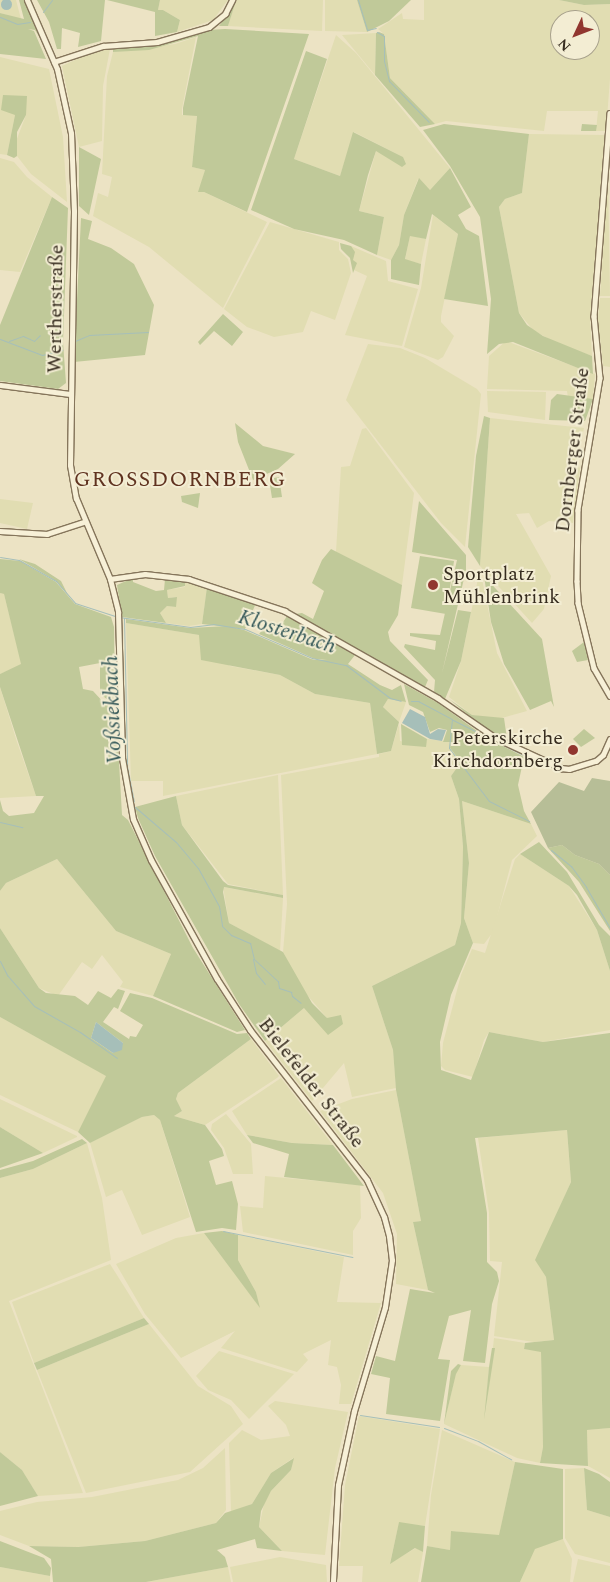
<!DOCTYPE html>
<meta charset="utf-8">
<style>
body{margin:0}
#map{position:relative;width:610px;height:1582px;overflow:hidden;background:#ece3c4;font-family:Spectral,serif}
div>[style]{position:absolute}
.farmland>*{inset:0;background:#e1ddb2}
.green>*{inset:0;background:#c0c999}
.cemetery>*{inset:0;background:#b7be97}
.water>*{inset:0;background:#a6bfb9}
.round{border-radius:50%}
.stream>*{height:1px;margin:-0.5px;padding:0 0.5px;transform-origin:0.5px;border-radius:0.5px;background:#a6bfb9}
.roads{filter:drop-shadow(1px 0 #85755b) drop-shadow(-1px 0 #85755b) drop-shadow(0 1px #85755b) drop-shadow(0 -1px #85755b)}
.tertiary>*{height:4.5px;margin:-2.25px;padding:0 2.25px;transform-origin:2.25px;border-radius:2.25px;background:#f7f0d7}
.secondary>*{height:5px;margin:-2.5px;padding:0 2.5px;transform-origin:2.5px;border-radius:2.5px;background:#f7f0d7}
.dots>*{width:14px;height:14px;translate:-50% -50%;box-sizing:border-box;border:2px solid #f3edd3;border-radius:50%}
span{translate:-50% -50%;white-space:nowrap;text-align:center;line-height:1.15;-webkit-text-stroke:4px #f3edd3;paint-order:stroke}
.street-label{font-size:20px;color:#362c1f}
.poi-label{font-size:20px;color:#362c1f}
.left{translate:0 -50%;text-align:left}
.right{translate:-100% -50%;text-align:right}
.water-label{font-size:21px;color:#2f5455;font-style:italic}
.quarter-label{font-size:22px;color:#603320;letter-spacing:1px}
.north{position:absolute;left:550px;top:10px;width:50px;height:50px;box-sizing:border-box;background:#f3edd3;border:1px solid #a7a08b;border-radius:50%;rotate:227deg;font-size:14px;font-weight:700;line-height:20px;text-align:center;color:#362c1f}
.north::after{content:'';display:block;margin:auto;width:18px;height:22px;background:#91362f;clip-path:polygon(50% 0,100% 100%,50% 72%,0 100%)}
</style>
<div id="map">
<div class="farmland">
<i style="clip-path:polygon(0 0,16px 0,21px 19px,0 13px)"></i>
<i style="clip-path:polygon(160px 0,228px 0,213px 20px,177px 32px,180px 20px,163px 10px,158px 10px)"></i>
<i style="clip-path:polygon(236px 0,323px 0,322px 31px,228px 26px)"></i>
<i style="clip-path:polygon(325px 0,357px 0,367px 32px,325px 31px)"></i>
<i style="clip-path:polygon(evenodd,424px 0,559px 0,584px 5px,610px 4px,610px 79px,606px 131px,596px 131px,598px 111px,547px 111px,544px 131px,446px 121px,435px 124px,390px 78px,384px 34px,378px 29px,402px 13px,403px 19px,424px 20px,424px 0,560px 20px,590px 20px,590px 50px,560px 50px,560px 20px)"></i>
<i style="clip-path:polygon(376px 33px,375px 75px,342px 35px)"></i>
<i style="clip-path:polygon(336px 35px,356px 53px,450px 168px,430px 190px,418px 179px,404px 215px,399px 245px,391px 260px,377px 255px,384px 217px,359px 211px,376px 151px,403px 157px,354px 132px,340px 176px,294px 159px)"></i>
<i style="clip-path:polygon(196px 37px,182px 109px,182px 115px,197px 115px,192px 167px,205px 170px,199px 192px,204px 192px,267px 222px,223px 308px,149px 247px,93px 216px,98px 193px,108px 197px,112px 177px,102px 174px,107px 76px,113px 52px,175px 44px)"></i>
<i style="clip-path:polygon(110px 49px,103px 86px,102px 141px,79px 147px,62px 66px,92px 52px)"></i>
<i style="clip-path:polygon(0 57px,49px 69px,63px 137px,67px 202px,31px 174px,17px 156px,15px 144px,26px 115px,15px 115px,7px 155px,0 154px)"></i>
<i style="clip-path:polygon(529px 134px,605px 135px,590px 319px,592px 356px,558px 344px,533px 330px,519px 313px,499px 207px,505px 199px,522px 193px)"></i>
<i style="clip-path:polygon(0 158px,14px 162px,27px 177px,52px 197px,20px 272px,0 270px)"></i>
<i style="clip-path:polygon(608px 176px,610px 296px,600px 296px)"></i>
<i style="clip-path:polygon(433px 215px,458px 234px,441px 316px,441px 322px,454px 336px,443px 357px,438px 360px,404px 347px,421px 288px)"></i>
<i style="clip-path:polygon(270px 222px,339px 242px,339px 250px,348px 259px,351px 273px,335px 320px,311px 311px,303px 332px,274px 337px,247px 327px,224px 309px)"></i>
<i style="clip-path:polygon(410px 235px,426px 239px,421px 264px,405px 260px)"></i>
<i style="clip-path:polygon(351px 246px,386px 261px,388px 281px,418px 289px,402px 346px,345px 335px,367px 276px,354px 270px,356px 263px,353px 261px)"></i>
<i style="clip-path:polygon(600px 298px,610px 298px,610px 367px,603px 366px,598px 320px)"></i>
<i style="clip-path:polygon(506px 341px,595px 374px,593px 399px,568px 398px,567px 391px,487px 389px,489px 356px)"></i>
<i style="clip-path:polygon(368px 344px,400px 348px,425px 358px,477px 389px,481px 394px,465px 547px,441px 523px,346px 400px)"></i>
<i style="clip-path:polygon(487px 391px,546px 392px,545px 420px,488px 412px)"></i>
<i style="clip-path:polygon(490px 418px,584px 428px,577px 460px,580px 469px,573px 523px,549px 521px,537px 528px,529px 513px,516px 514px,551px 576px,544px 609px,532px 623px,480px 566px)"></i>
<i style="clip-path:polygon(366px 428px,414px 493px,402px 585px,336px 552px,341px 467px,350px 466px,362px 429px)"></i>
<i style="clip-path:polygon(0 499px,33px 503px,27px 529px,0 523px)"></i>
<i style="clip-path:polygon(480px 569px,497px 653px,527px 711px,498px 719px,472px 715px,449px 697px,461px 661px)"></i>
<i style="clip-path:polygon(185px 582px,207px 587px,202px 624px,189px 626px,166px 623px,160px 613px,167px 606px,176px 607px,176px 597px,168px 598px,167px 590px,185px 587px)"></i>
<i style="clip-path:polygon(0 593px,4px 594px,22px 665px,0 674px)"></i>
<i style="clip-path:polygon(126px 623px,199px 635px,230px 666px,280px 675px,315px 694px,370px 703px,377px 754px,163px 796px,163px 781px,131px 781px)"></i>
<i style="clip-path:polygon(0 687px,17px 742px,36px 796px,0 798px)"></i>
<i style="clip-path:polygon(388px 699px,406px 702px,399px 722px,383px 707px)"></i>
<i style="clip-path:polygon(399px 724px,400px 741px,425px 746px,427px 739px,451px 742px,450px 748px,461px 762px,451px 776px,459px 799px,463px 847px,461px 923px,455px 945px,372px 986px,393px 1050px,396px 1088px,352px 1097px,344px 1063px,312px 1101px,265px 1041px,304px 1008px,327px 1018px,301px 988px,283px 952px,287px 904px,281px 775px,379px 757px,379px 754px,391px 751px)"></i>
<i style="clip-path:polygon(278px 775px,283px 895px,228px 884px,182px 825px,176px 796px)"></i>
<i style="clip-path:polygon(462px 801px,531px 824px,537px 836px,512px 860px,493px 932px,484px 944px,473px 943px,464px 918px,469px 863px)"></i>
<i style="clip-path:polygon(520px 854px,569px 886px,597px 930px,610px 971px,610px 1030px,543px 1042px,489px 1032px,484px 1040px,473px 1077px,445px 1070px,441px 1066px,443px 1043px,461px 975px,472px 949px,485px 953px,515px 859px)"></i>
<i style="clip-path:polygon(57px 859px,116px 931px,171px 954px,153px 996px,120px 987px,123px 982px,102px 955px,92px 969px,82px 962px,58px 996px,39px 988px,0 928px,0 891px,6px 883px)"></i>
<i style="clip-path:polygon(223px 887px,283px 898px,280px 951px,229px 923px)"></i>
<i style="clip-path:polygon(0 1017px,107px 1076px,78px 1132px,0 1095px)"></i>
<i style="clip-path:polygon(251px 1039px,279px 1076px,277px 1078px,205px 1125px,174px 1116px,182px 1111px,176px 1099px,178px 1093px)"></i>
<i style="clip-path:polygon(281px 1078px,333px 1145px,292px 1143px,247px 1135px,232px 1111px)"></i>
<i style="clip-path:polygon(396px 1090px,421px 1221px,413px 1222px,428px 1290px,396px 1284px,397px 1234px,383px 1193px,320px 1111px,352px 1099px)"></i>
<i style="clip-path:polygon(0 1099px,77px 1136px,77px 1137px,43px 1153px,0 1127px)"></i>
<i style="clip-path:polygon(226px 1114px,251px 1144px,253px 1174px,233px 1174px,224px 1148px,211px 1130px,212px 1124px)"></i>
<i style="clip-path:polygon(154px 1115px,160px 1120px,190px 1217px,142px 1235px,122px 1190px,106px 1197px,90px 1143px,142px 1117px)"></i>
<i style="clip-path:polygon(567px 1130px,571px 1182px,536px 1260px,546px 1277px,554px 1340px,534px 1342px,494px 1336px,502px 1262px,490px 1261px,489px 1213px,478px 1138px)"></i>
<i style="clip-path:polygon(87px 1143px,102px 1198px,111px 1260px,9px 1301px,83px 1493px,38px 1496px,22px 1470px,0 1452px,0 1178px,33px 1169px)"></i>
<i style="clip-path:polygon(265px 1176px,360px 1185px,361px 1218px,353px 1231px,353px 1255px,243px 1232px,240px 1206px,263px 1208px)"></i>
<i style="clip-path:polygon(204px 1233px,259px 1306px,256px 1292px,238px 1260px,238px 1235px,344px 1257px,337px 1302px,381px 1303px,351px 1404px,339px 1404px,341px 1385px,337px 1367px,328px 1365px,331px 1340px,303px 1354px,308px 1360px,297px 1372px,221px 1348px,235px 1331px,181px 1358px,145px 1314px,116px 1264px,176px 1238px)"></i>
<i style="clip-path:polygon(110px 1264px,144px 1318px,34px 1363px,12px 1302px)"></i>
<i style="clip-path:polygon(149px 1324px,198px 1386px,231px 1406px,243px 1424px,190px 1472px,86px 1493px,37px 1370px)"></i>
<i style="clip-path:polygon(494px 1338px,525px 1343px,524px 1349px,541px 1351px,543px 1447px,540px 1463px,517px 1458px,444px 1424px,456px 1373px,461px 1365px,489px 1367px,485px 1417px)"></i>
<i style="clip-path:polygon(219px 1351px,294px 1374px,249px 1419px,231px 1400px,208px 1390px,196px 1376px)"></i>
<i style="clip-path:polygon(275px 1401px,348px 1412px,335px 1468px,325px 1555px,282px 1551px,259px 1527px,264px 1504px,271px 1491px,291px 1470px,293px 1458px,271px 1473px,252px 1504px,231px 1512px,229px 1443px,242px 1430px,261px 1440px,290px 1436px,286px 1425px,268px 1406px)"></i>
<i style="clip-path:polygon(359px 1416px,440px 1429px,425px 1526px,399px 1523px,390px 1563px,416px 1548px,423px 1552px,418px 1582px,362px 1582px,363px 1566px,339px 1566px,345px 1485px)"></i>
<i style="clip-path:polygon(610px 1428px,610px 1478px,588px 1466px,587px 1430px)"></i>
<i style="clip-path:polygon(442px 1430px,515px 1462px,499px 1536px,452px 1531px,450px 1550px,427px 1546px,431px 1495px)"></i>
<i style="clip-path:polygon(225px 1448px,226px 1510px,216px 1523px,145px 1541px,78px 1547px,29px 1546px,0 1535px,0 1511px,37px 1502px,92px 1497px,178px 1480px,203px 1468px)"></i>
<i style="clip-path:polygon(584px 1468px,587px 1510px,610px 1517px,610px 1563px,575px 1554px,565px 1538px,565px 1469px)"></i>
<i style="clip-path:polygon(563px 1539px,572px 1559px,570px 1582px,520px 1582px,535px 1548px)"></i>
<i style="clip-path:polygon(280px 1557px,326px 1565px,327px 1582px,233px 1582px,230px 1567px)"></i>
<i style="clip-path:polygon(578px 1559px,610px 1566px,610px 1582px,573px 1582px)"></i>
<i style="clip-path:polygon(0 1567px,50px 1576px,50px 1582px,0 1582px)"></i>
<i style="clip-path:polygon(228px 1567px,231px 1582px,146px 1582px)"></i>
</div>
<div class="green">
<i style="clip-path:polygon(19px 0,24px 0,32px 15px,43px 43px,35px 30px,28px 29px,34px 31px,46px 59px,0 54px,0 13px,24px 19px)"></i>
<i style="clip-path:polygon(37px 0,105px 0,101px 41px,78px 47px,80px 33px,62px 28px,61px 49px,57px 49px,49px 22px)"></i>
<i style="clip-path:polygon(107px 0,160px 0,158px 10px,163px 10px,180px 20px,177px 32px,155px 36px,155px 12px)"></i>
<i style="clip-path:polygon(357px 0,411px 0,389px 21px,367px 32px)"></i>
<i style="clip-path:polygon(559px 0,610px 0,610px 4px,584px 5px)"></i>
<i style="clip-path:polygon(236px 1px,228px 26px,219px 26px,230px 12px)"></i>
<i style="clip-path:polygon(225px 29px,309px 34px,247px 212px,204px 192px,198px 192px,205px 170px,192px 167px,197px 116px,183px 115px,183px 108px,198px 36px,149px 50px,113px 52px,113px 48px,149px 46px,208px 30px)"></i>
<i style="clip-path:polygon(379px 32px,384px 34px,390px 78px,435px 124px,420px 127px,375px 75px,376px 33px)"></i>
<i style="clip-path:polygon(306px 51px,327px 59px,294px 159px,340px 176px,353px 132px,403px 157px,406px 164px,402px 167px,376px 151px,368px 175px,359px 211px,384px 217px,377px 255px,344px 240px,294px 229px,251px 210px)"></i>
<i style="clip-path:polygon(3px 95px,27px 96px,26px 115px,17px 132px,17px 156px,14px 158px,7px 155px,15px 115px,1px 110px)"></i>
<i style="clip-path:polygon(444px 124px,529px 134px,522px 193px,505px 199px,499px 207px,519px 313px,527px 325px,543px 336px,592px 356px,593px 374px,513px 342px,499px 344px,487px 354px,491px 299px,480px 217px,450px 166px,423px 130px)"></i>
<i style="clip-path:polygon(582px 124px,597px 125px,596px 131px,581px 131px)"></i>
<i style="clip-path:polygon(79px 147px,101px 159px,89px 215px,79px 206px)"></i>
<i style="clip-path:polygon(450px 168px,471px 207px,458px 215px,466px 229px,479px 236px,488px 306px,444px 299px,458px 234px,432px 214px,426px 239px,410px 236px,405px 259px,421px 264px,419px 285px,391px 279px,391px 260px,399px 245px,404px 215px,419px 178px,430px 190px)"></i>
<i style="clip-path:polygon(52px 197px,68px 208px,63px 342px,66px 383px,58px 389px,0 381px,0 325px)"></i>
<i style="clip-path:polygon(81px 218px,92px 221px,88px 239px,111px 248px,134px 264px,154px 305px,145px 355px,74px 362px)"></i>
<i style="clip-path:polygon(340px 243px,351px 246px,355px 252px,353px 260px,357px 263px,353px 273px,350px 258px,341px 249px)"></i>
<i style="clip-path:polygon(223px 314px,243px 332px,232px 346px,214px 331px,200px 345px,198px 342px)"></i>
<i style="clip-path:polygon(557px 394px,593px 399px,585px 421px,549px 420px,551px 400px)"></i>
<i style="clip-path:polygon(484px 416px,490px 418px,480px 566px,468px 547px,476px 456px)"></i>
<i style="clip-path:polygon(235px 423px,263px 446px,295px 454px,278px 469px,253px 480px,238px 442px)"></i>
<i style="clip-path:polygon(279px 477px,282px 497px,272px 498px,269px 479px)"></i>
<i style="clip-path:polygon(200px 493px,198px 508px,182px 502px,181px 496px)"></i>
<i style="clip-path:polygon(419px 501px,466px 555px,466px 570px,442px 673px,458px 610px,471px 612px,461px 661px,445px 699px,434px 692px,435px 680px,404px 647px,405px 644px,435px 650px,436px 641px,410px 636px,410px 633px,440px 635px,457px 560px,412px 552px)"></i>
<i style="clip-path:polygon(331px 549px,402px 585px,398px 615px,388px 632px,390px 641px,428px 680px,425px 687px,295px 614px,302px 613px,313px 619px,324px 591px,312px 583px,322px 560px)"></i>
<i style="clip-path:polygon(420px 556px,454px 561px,446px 614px,411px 608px)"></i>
<i style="clip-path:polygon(0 559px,20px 561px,56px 582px,75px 604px,111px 617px,114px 627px,115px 705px,100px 694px,100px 663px,79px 667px,83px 689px,93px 691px,105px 704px,116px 708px,122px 815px,128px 820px,193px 948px,245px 1030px,237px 1032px,153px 996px,171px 954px,116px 931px,57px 859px,6px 883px,0 891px,0 800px,3px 811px,9px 816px,34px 813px,44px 796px,36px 796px,0 687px,0 674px,21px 664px,4px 594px,0 593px)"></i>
<i style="clip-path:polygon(19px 559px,35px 564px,61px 581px,68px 595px,56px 581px)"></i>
<i style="clip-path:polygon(484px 576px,542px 639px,554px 707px,551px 701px,530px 710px,504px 664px,491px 622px)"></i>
<i style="clip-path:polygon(133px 578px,133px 582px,156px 591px,164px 590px,165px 579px,185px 582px,185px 586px,167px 590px,168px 598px,177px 597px,176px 607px,167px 606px,160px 613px,166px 623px,122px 617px,117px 585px)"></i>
<i style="clip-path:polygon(207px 587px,256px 603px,245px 629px,202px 624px)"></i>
<i style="clip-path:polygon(287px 616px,355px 655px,348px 664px,380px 685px,392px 690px,401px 685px,406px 702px,388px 699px,383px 707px,399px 722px,391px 751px,377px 754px,370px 703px,315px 694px,280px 675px,201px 660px,199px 635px,126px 623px,126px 619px,190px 628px,227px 626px,244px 630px,311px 659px,315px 660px,327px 659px,315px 659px,259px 634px,265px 627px,278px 630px)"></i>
<i style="clip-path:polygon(584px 642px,588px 660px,577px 662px,572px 651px)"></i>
<i style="clip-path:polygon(404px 684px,438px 703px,484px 736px,524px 757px,518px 785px,524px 811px,531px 824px,462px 801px,469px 863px,464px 918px,473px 943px,451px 995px,440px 1042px,441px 1070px,471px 1080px,489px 1032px,543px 1042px,610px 1033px,610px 1428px,587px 1430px,588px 1466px,540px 1463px,543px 1447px,541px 1352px,524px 1349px,525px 1343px,554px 1340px,546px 1277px,535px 1260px,571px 1182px,567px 1130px,475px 1138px,487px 1213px,487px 1262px,497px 1272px,499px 1281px,492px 1304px,485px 1363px,463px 1361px,471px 1310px,449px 1316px,438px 1359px,450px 1360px,440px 1421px,386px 1414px,390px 1378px,371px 1374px,376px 1356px,395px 1361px,410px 1289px,435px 1293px,428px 1290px,413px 1222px,421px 1221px,396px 1090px,393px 1050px,372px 986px,455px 945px,461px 923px,463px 847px,459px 799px,451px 776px,461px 762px,450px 748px,451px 742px,443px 742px,447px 730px,439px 728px,430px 732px,423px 712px,409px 705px)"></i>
<i style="clip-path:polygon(449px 699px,472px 715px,504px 718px,507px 739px,528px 751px,483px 727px)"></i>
<i style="clip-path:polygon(401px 724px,427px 739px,426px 747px,402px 745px)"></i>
<i style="clip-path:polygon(584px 729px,595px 738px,581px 747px,573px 739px)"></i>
<i style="clip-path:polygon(176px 796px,182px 825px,223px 881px,228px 885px,283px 895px,283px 898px,224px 887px,223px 892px,229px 923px,283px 952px,312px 1003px,327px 1018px,341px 1015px,343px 1024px,328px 1035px,304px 1008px,265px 1041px,239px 1004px,155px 856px,138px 818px,135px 807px)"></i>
<i style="clip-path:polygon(539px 842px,567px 872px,599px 925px,610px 936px,610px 971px,597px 930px,577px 895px,569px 886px,520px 854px)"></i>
<i style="clip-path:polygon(562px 845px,575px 855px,599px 864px,610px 875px,610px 931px,579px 882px,548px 848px)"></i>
<i style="clip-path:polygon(evenodd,0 928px,39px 988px,46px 993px,75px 996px,88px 1005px,98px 991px,111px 998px,118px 989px,125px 991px,118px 1009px,114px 1007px,103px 1022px,129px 1039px,130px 1036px,136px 1037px,143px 1025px,120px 1011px,130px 993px,152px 998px,237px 1034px,247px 1033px,251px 1039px,178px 1093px,176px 1099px,182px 1111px,174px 1116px,205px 1125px,222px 1149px,224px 1156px,209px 1161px,216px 1185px,232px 1181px,238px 1204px,236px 1230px,222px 1228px,196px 1232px,160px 1120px,154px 1115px,142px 1117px,90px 1143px,78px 1132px,106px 1076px,0 1017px,0 928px,96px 1022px,123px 1043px,113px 1053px,91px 1038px,96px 1022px)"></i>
<i style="clip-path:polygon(0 1127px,43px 1153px,0 1168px)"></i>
<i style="clip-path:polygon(247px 1135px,292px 1143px,333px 1145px,364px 1186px,284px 1177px,289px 1154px,253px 1143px)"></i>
<i style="clip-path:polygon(82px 1139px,87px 1143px,33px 1169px,0 1178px,0 1170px,33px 1161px)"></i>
<i style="clip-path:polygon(222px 1231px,238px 1235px,238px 1260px,256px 1292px,260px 1308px,204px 1233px)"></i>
<i style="clip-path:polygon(144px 1318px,149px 1324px,37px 1370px,34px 1363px)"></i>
<i style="clip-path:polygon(492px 1348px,495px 1348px,484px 1420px,489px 1367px)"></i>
<i style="clip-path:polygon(458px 1364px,461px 1365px,456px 1374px,444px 1424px,451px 1371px)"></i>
<i style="clip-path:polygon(0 1452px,22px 1470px,38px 1496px,0 1506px)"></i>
<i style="clip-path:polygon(294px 1458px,291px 1470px,271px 1491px,261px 1511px,259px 1527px,282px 1551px,257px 1548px,255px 1539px,217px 1550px,225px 1557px,228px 1567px,146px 1582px,53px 1582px,51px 1559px,29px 1546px,78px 1547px,145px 1541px,216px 1523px,225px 1513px,252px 1504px,271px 1473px)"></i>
<i style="clip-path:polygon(515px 1462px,563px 1469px,563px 1539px,535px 1549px,520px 1582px,421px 1582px,427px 1546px,450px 1550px,451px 1531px,499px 1535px)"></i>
<i style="clip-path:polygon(584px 1468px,599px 1474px,610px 1482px,610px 1517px,587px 1510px)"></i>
<i style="clip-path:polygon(399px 1522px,425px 1526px,423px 1552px,415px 1548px,390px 1564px)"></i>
<i style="clip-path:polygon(0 1541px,44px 1558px,51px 1568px,50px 1576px,0 1567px)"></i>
</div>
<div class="cemetery">
<i style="clip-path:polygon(592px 778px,610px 781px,610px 875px,599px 864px,575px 855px,562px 845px,548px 848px,531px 812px,559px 782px,584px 791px)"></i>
</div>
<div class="water">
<i class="round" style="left:0.5px;top:-1.5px;width:11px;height:11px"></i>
<i style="clip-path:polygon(410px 709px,425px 717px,430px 734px,438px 729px,446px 730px,442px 741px,430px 739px,402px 723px)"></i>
<i style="clip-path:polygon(96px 1022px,123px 1043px,122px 1050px,113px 1053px,91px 1038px)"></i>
</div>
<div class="stream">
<i style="left:358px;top:0;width:31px;rotate:73deg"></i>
<i style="left:367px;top:30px;width:9px;rotate:-13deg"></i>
<i style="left:43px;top:12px;width:15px;rotate:-53deg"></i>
<i style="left:0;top:17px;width:18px;rotate:22deg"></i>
<i style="left:17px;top:24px;width:13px;rotate:-9deg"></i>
<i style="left:377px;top:32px;width:8px;rotate:30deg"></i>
<i style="left:384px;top:36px;width:25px;rotate:90deg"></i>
<i style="left:384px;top:61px;width:21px;rotate:76deg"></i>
<i style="left:389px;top:81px;width:57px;rotate:45.7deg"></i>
<i style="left:0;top:339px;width:45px;rotate:20.9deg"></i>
<i style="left:42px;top:355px;width:21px;rotate:-14deg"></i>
<i style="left:9px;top:341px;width:15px;rotate:-20deg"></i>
<i style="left:23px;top:336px;width:12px;rotate:24deg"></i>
<i style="left:34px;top:341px;width:8px;rotate:-45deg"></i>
<i style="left:75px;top:341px;width:15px;rotate:-23deg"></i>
<i style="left:89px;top:335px;width:59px;rotate:-2.9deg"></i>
<i style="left:0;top:557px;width:19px;rotate:9deg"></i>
<i style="left:19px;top:560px;width:43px;rotate:29.6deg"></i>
<i style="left:56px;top:581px;width:29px;rotate:49deg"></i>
<i style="left:75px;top:603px;width:42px;rotate:18deg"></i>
<i style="left:119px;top:617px;width:72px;rotate:8deg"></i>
<i style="left:190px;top:627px;width:23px;rotate:-7deg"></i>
<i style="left:213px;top:624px;width:32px;rotate:9deg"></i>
<i style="left:245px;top:629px;width:73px;rotate:23.4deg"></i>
<i style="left:312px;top:658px;width:35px;rotate:12deg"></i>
<i style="left:346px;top:665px;width:55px;rotate:36.9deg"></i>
<i style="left:390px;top:698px;width:11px;rotate:15deg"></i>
<i style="left:124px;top:618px;width:148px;rotate:88.8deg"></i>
<i style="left:127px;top:766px;width:36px;rotate:79deg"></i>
<i style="left:411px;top:701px;width:7px"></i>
<i style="left:418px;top:701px;width:38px;rotate:28deg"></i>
<i style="left:452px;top:719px;width:29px;rotate:96deg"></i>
<i style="left:449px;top:748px;width:66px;rotate:53deg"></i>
<i style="left:489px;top:801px;width:45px;rotate:26.6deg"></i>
<i style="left:453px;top:720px;width:78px;rotate:26.6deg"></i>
<i style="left:135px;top:807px;width:54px;rotate:40.5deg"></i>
<i style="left:176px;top:842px;width:34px;rotate:50deg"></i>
<i style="left:198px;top:868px;width:43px;rotate:61.1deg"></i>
<i style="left:219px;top:906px;width:20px;rotate:81deg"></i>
<i style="left:222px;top:926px;width:13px;rotate:45deg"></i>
<i style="left:231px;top:935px;width:21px;rotate:23deg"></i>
<i style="left:250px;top:943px;width:16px;rotate:76deg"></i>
<i style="left:254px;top:959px;width:33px;rotate:43deg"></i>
<i style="left:278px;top:981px;width:7px;rotate:82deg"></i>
<i style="left:279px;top:988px;width:13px;rotate:18deg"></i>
<i style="left:291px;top:992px;width:4px;rotate:76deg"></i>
<i style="left:292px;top:996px;width:11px;rotate:38deg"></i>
<i style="left:0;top:822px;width:23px;rotate:13deg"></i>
<i style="left:551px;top:850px;width:26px;rotate:39deg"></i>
<i style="left:571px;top:866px;width:26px;rotate:54deg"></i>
<i style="left:586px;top:887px;width:48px;rotate:59.7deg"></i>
<i style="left:253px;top:959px;width:14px;rotate:78deg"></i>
<i style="left:256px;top:973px;width:14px;rotate:51deg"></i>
<i style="left:0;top:961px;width:16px;rotate:63deg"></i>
<i style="left:7px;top:975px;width:41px;rotate:48.9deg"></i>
<i style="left:34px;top:1006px;width:53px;rotate:29.5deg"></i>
<i style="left:80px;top:1032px;width:45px;rotate:35.1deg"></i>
<i style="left:223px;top:1231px;width:132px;rotate:11.4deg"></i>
<i style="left:360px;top:1415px;width:80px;rotate:8.6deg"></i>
<i style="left:444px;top:1428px;width:36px;rotate:21deg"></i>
<i style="left:478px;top:1441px;width:38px;rotate:29deg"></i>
</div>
<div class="roads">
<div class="tertiary">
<i style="left:54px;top:62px;width:52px;rotate:-18.1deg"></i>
<i style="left:103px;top:46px;width:54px;rotate:-4.2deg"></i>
<i style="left:157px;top:42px;width:54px;rotate:-16.1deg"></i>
<i style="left:209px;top:27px;width:21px;rotate:-39deg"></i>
<i style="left:225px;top:14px;width:16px;rotate:-63deg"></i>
<i style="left:610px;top:113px;width:204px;rotate:94.5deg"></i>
<i style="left:594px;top:316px;width:62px;rotate:84.5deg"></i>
<i style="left:600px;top:378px;width:134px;rotate:99.5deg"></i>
<i style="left:578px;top:510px;width:71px;rotate:90.8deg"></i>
<i style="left:577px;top:581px;width:22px;rotate:87deg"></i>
<i style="left:578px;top:603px;width:67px;rotate:76.2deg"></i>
<i style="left:594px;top:668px;width:32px;rotate:60deg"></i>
<i style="left:0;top:531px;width:47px;rotate:3.7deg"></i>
<i style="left:47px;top:534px;width:40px;rotate:-18deg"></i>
<i style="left:110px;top:579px;width:35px;rotate:-8deg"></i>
<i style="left:145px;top:574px;width:44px;rotate:6.5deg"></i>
<i style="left:189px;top:579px;width:101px;rotate:18.4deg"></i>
<i style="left:285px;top:611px;width:176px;rotate:29.6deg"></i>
<i style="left:438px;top:698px;width:70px;rotate:34.6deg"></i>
<i style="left:496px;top:738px;width:72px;rotate:24.8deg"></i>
<i style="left:561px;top:768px;width:8px;rotate:7deg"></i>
<i style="left:569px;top:769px;width:28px;rotate:-17deg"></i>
<i style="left:596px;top:761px;width:9px;rotate:-41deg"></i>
<i style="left:603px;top:755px;width:17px;rotate:-66deg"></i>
</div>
<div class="secondary">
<i style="left:27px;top:0;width:75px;rotate:66.5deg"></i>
<i style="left:57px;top:69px;width:66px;rotate:77.7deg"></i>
<i style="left:71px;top:133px;width:78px;rotate:87.8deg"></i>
<i style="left:74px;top:211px;width:254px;rotate:90.9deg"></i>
<i style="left:70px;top:465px;width:34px;rotate:80deg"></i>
<i style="left:76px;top:498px;width:88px;rotate:67.2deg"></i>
<i style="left:110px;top:579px;width:34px;rotate:76deg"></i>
<i style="left:118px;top:612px;width:146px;rotate:88.4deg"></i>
<i style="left:122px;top:758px;width:62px;rotate:79.8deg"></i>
<i style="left:133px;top:819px;width:45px;rotate:66.3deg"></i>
<i style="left:151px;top:860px;width:136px;rotate:61deg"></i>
<i style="left:217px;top:979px;width:61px;rotate:57.1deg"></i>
<i style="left:250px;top:1030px;width:190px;rotate:52deg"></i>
<i style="left:367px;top:1180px;width:41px;rotate:65.3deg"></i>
<i style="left:384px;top:1217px;width:20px;rotate:75deg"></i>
<i style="left:389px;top:1236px;width:24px;rotate:83deg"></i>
<i style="left:392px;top:1260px;width:48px;rotate:98.5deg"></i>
<i style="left:385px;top:1307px;width:109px;rotate:106.6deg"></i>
<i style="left:354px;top:1411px;width:76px;rotate:102.2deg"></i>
<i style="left:338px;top:1485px;width:97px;rotate:93deg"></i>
<i style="left:0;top:385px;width:70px;rotate:7.4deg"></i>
</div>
</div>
<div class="dots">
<i style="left:433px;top:585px;background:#91362f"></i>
<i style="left:573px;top:750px;background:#91362f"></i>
</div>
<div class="street-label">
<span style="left:56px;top:309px;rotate:-89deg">Wertherstraße</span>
<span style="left:573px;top:450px;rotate:-83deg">Dornberger Straße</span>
<span style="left:311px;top:1083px;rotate:52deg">Bielefelder Straße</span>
</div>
<div class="poi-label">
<span class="left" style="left:443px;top:586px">Sportplatz<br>Mühlenbrink</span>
<span class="right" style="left:563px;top:750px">Peterskirche<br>Kirchdornberg</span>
</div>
<div class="water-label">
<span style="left:287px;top:632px;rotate:18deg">Klosterbach</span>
<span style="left:113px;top:710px;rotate:-92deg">Voßsiekbach</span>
</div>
<div class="quarter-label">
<span style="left:180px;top:480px">GROSSDORNBERG</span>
</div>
<div class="north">N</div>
</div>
